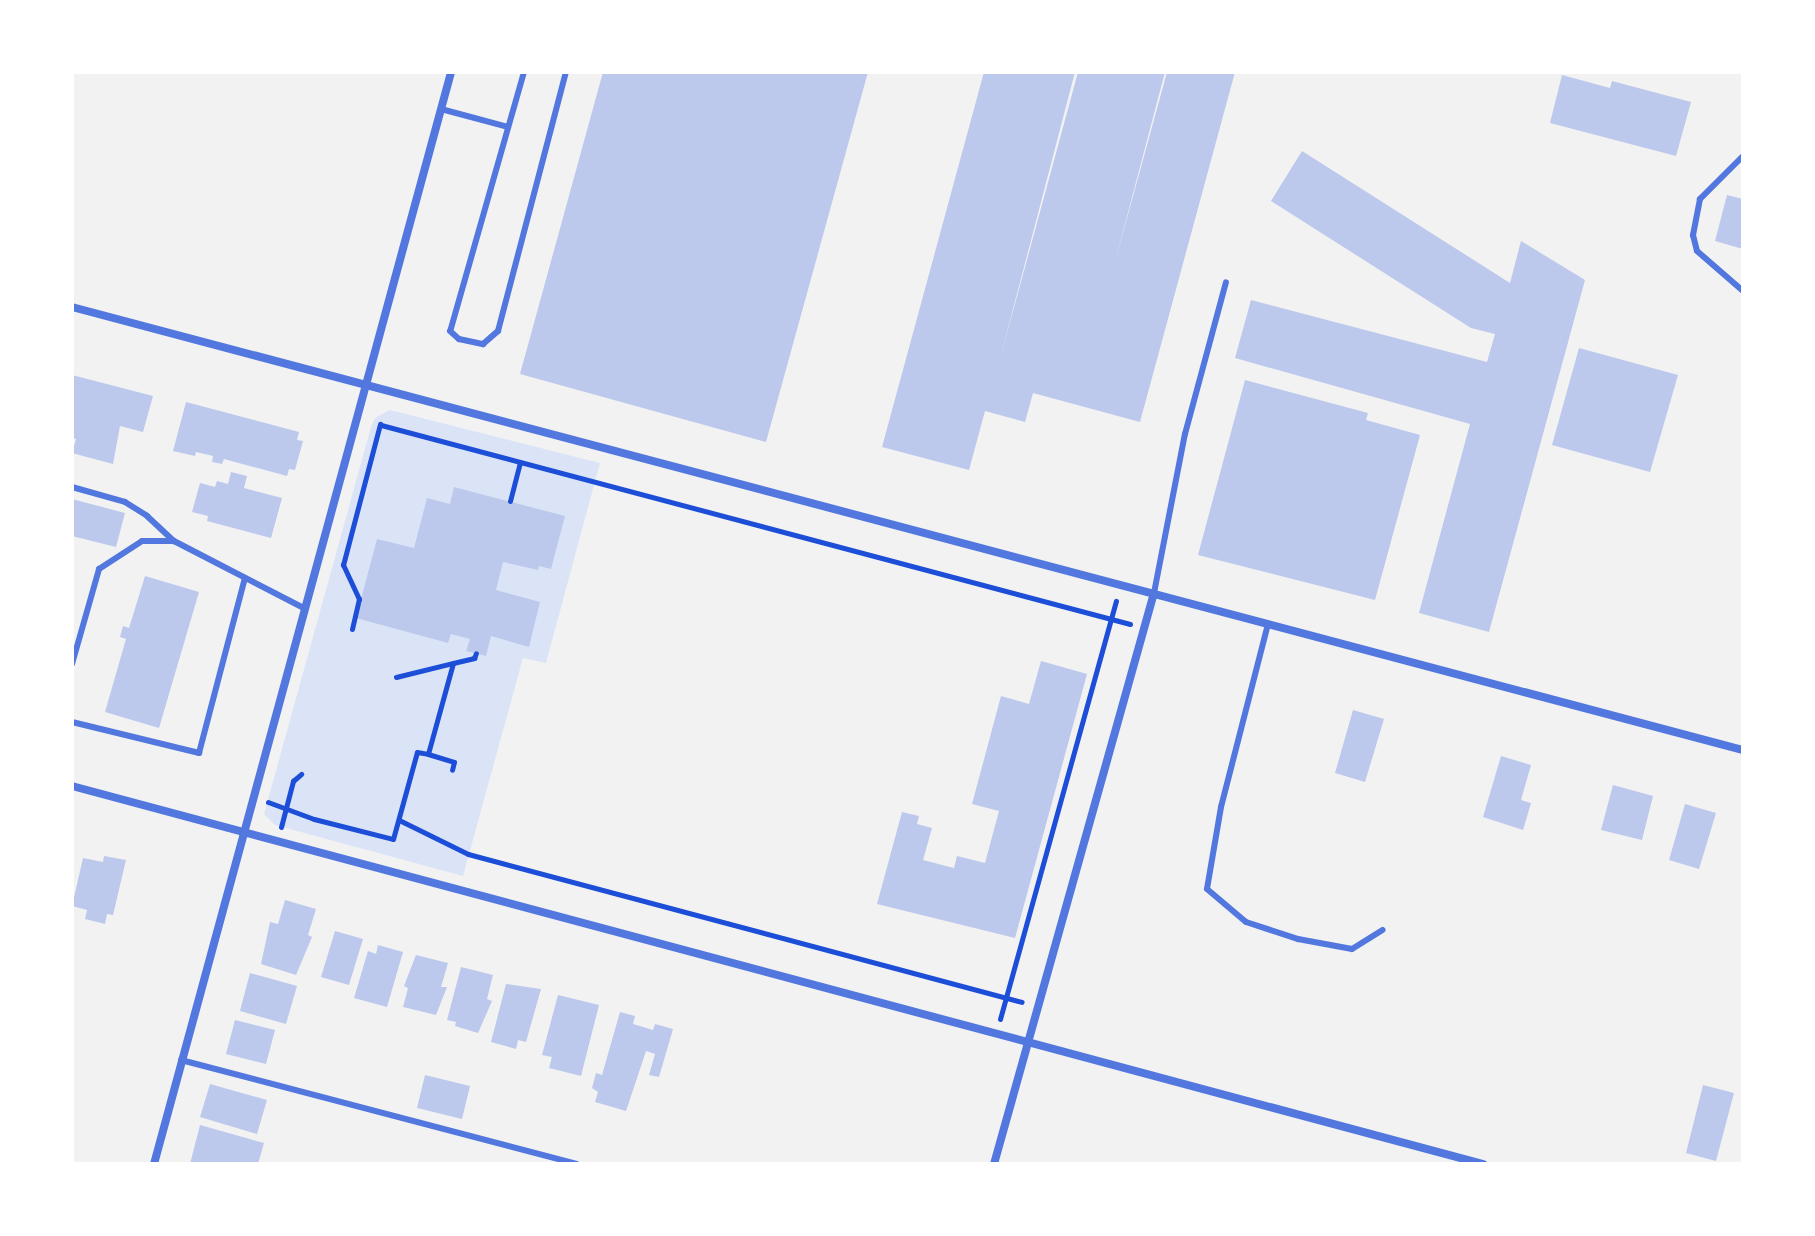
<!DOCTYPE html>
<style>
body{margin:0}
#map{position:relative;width:1815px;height:1236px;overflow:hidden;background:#f2f2f2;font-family:"Titillium Web",sans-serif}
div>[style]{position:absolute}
.green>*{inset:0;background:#dbe4f7}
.building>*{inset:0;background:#bdc9ec}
.path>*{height:5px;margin:-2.5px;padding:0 2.5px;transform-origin:2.5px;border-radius:2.5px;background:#1d4ed8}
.service>*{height:6px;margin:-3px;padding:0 3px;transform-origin:3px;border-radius:3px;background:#5277de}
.minor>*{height:8px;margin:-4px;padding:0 4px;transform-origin:4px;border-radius:4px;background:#5277de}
span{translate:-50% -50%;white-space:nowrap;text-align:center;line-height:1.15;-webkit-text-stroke:7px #fff;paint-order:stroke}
.frame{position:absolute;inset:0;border:74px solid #fff;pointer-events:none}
</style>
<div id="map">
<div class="green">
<i style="clip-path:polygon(390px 410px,600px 463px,546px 663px,523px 658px,463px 876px,275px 825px,264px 814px,371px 427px,375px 418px)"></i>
</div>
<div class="building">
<i style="clip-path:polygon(603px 72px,868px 72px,766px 442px,520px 374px)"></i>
<i style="clip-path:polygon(984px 72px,1075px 72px,1000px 359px,1078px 72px,1165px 72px,1115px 262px,1167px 72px,1235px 72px,1140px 422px,1033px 393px,1025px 422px,985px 411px,969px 470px,882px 447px)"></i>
<i style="clip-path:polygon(1562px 75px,1610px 88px,1612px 81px,1691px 102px,1676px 156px,1550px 123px)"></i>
<i style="clip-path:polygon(1302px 151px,1510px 283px,1521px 241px,1585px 280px,1489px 632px,1419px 613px,1470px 424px,1235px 358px,1251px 300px,1487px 362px,1495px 334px,1471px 328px,1271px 201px)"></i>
<i style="clip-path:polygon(1727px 195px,1743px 199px,1743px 249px,1715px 241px)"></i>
<i style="clip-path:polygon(1579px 348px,1678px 375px,1650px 472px,1552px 445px)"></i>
<i style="clip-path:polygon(72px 375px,153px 396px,143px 432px,120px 426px,113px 464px,72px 453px,76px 439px,72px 438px)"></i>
<i style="clip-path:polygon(1245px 380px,1368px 413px,1366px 420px,1420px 435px,1375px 600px,1198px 555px)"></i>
<i style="clip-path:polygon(186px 402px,299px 432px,297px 440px,303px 441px,295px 470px,289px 469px,287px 476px,224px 459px,222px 464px,212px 462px,213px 456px,196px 452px,195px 456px,173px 451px)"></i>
<i style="clip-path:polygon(231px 472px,247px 476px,244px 488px,282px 498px,271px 538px,207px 521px,208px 516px,192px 512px,200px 483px,215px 487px,217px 481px,228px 484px)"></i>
<i style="clip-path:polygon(454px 487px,565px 516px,551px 569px,539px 566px,538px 570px,503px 562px,496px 590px,540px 602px,529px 647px,491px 636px,486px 656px,466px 651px,470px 639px,451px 634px,448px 643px,356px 618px,377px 539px,414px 548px,427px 498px,450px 504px)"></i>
<i style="clip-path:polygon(72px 499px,125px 513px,116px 547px,72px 536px)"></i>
<i style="clip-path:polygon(145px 576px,199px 592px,159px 728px,105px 712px,126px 639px,120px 637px,123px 626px,129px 628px)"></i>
<i style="clip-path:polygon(1041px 661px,1087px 674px,1015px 938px,877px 904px,902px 812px,919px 816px,917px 824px,932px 828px,923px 860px,954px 868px,957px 856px,985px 863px,999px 811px,972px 804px,1001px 696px,1029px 704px)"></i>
<i style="clip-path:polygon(1353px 710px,1384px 719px,1365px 782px,1335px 773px)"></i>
<i style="clip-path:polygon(1501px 756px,1531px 765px,1521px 800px,1531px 803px,1523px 830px,1483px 817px)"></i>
<i style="clip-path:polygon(1613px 785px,1653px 796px,1642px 840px,1601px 830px)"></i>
<i style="clip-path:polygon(1685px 804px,1716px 813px,1699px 869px,1669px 860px)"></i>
<i style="clip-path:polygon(104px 856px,126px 860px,113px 915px,107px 914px,105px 924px,85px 919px,87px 910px,72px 906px,83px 858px,103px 862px)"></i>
<i style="clip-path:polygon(285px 900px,316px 909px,308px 935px,312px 937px,296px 975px,261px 964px,270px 922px,278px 924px)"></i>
<i style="clip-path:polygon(335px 931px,363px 939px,349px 985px,321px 977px)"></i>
<i style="clip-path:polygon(378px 945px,403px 952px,387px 1007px,354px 998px,368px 951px,376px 954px)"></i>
<i style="clip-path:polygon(416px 955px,448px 963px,441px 987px,447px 987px,436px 1015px,403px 1007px,408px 988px,404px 986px)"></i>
<i style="clip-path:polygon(461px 967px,493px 975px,487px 999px,492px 1001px,478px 1033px,455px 1026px,456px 1022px,447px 1020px)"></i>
<i style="clip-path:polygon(250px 973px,297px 986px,286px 1024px,240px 1011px)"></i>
<i style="clip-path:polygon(506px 984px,541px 989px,526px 1042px,518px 1040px,516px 1049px,491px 1042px)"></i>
<i style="clip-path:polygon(558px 995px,599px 1005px,581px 1076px,549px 1068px,552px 1057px,542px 1055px)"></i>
<i style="clip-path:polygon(620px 1012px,635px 1016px,633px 1024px,653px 1030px,655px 1024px,673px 1029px,659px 1077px,649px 1075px,655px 1054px,646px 1051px,626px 1111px,595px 1102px,598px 1092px,592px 1088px,596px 1073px,602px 1075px)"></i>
<i style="clip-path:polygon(235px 1020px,275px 1030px,266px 1064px,226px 1054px)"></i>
<i style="clip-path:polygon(425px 1075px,470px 1086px,462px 1119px,417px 1108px)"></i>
<i style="clip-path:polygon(210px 1084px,267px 1100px,257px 1134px,200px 1117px)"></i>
<i style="clip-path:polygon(1703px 1085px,1734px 1093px,1716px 1161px,1686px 1153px)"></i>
<i style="clip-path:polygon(200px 1125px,264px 1143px,258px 1164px,190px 1164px)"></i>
</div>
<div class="path">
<i style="left:381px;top:425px;width:775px;rotate:14.88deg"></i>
<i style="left:510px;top:501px;width:40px;rotate:-75.6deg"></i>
<i style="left:352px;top:629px;width:31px;rotate:-77deg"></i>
<i style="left:359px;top:599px;width:38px;rotate:-115deg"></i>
<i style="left:343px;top:565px;width:146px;rotate:-75.3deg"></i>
<i style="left:453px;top:663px;width:22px;rotate:-13deg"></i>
<i style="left:474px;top:658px;width:5px;rotate:-68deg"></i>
<i style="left:396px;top:677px;width:59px;rotate:-13.8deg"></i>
<i style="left:453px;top:663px;width:94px;rotate:105.4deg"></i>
<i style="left:428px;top:754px;width:27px;rotate:17deg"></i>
<i style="left:454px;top:762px;width:8px;rotate:104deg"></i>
<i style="left:268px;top:802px;width:49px;rotate:20.3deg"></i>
<i style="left:314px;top:819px;width:81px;rotate:14.2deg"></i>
<i style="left:393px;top:839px;width:90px;rotate:-74.6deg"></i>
<i style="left:417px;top:752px;width:11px;rotate:10deg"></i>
<i style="left:399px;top:820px;width:77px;rotate:26.2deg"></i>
<i style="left:468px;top:854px;width:573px;rotate:14.96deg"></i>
<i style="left:281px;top:827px;width:48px;rotate:-75.4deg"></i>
<i style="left:293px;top:781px;width:11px;rotate:-41deg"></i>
<i style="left:1000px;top:1019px;width:434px;rotate:-74.5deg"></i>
</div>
<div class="service">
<i style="left:524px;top:72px;width:269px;rotate:105.9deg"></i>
<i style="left:450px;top:331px;width:12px;rotate:42deg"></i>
<i style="left:459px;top:339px;width:25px;rotate:12deg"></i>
<i style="left:483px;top:344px;width:20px;rotate:-41deg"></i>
<i style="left:498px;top:331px;width:268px;rotate:-75.3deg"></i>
<i style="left:441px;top:109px;width:69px;rotate:15deg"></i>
<i style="left:1743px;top:156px;width:61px;rotate:135deg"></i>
<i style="left:1700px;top:199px;width:37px;rotate:101deg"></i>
<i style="left:1693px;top:235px;width:16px;rotate:76deg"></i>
<i style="left:1697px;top:251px;width:61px;rotate:41deg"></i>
<i style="left:72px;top:487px;width:55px;rotate:15.8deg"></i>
<i style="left:125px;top:502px;width:26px;rotate:32deg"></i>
<i style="left:147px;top:516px;width:37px;rotate:43deg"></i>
<i style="left:1154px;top:593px;width:162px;rotate:-79deg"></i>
<i style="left:1185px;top:434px;width:157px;rotate:-74.9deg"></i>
<i style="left:1268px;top:624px;width:189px;rotate:104.4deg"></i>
<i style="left:1221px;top:807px;width:83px;rotate:99.7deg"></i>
<i style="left:1207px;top:889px;width:51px;rotate:40.2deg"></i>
<i style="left:1246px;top:922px;width:55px;rotate:18.1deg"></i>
<i style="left:1298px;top:939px;width:55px;rotate:10.5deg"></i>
<i style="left:1352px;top:949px;width:36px;rotate:-32deg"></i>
<i style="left:72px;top:664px;width:99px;rotate:-74.1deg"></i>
<i style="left:99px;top:569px;width:51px;rotate:-33.1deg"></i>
<i style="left:142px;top:541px;width:32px"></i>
<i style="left:174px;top:541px;width:146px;rotate:27.3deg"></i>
<i style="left:72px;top:722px;width:131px;rotate:13.7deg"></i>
<i style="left:199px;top:753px;width:181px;rotate:-75.3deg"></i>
<i style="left:181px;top:1060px;width:409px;rotate:14.7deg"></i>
</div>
<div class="minor">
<i style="left:72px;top:307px;width:1729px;rotate:14.85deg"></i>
<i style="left:72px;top:786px;width:1461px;rotate:15deg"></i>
<i style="left:154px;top:1164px;width:1132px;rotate:-74.78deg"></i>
<i style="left:994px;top:1164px;width:593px;rotate:-74.35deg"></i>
</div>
<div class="frame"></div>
</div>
